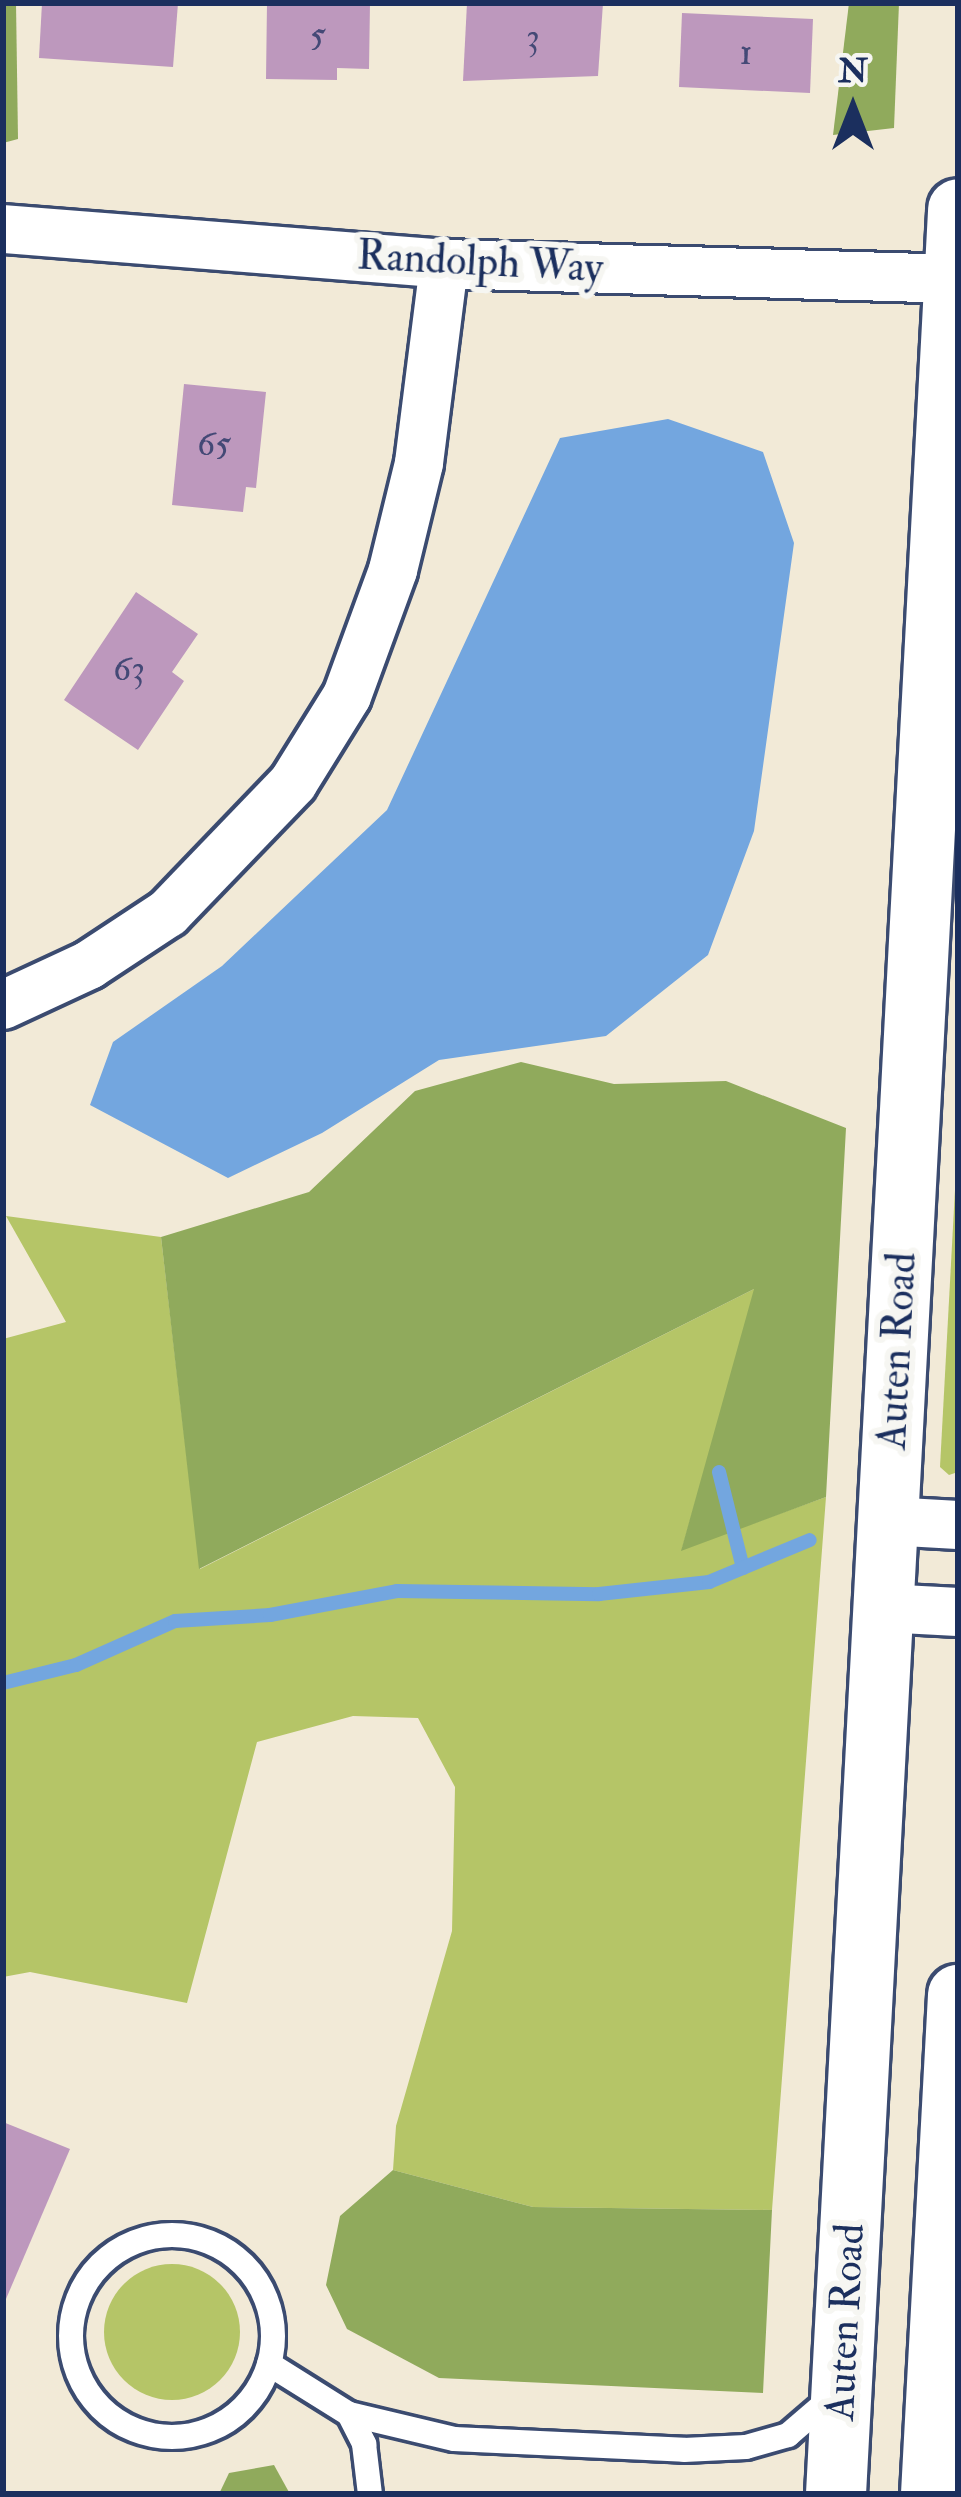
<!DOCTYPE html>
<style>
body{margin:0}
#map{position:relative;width:961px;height:2497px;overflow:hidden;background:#f2ead7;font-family:"IM FELL Double Pica",serif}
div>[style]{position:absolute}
.green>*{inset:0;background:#b5c567}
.round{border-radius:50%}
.forest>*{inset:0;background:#90aa5c}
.water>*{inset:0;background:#73a6df}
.stream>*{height:14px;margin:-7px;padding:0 7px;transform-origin:7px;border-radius:7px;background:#73a6df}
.building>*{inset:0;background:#bd98bd}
.roads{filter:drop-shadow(3px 0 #3b4b70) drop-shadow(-3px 0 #3b4b70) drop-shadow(0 3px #3b4b70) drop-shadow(0 -3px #3b4b70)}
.service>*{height:24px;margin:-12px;padding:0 12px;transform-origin:12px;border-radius:12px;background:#fff}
.service>.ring{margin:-12px;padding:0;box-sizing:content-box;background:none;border:24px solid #fff;border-radius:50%}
.minor>*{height:48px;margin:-24px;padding:0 24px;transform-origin:24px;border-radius:24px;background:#fff}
.tertiary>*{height:60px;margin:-30px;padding:0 30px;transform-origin:30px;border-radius:30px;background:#fff}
span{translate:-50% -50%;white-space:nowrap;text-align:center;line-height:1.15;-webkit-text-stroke:12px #f6f6f2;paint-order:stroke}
.number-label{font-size:36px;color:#444976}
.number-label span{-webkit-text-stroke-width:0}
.street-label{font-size:42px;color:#1b2f5e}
.frame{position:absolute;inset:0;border:6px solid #1b2f5e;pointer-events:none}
.north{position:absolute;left:793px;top:48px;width:120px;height:120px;-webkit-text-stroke:9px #f6f6f2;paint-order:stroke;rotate:0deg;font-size:33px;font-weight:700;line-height:48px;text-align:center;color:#1b2f5e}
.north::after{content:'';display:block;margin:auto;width:42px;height:54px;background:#1b2f5e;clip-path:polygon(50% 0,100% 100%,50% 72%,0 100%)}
</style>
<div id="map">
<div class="green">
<i style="clip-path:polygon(958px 1134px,958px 1472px,949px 1475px,940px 1467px)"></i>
<i style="clip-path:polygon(6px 1216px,161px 1237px,200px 1569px,756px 1288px,682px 1549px,826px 1497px,772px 2210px,533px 2207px,393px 2170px,396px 2126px,452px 1931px,455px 1787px,418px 1718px,353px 1716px,257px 1742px,187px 2003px,30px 1972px,3px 1977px,3px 1339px,66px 1322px)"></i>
<i class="round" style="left:104px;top:2264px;width:136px;height:136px"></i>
</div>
<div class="forest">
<i style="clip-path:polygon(3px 3px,16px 3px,18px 139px,3px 143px)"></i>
<i style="clip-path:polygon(849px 3px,899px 3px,894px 128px,833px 135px)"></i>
<i style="clip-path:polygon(521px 1062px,614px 1084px,726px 1081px,846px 1128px,826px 1497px,681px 1551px,754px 1289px,199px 1569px,161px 1237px,309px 1192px,415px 1091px)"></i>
<i style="clip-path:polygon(393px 2170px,533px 2207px,772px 2210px,763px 2393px,439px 2378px,347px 2329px,326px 2285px,340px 2216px)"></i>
<i style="clip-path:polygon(274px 2465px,290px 2494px,219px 2494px,229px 2473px)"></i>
</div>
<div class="water">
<i style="clip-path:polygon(668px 419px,763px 452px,794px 543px,754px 831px,708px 955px,606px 1036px,439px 1060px,322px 1133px,228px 1178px,90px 1105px,113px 1042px,222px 966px,387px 810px,560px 438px)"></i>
</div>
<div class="stream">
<i style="left:719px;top:1472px;width:99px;rotate:76deg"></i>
<i style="left:3px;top:1683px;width:75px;rotate:-13.9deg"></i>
<i style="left:76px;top:1665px;width:108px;rotate:-24deg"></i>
<i style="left:175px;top:1621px;width:95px;rotate:-3.6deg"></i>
<i style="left:270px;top:1615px;width:129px;rotate:-10.7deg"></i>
<i style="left:397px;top:1591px;width:202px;rotate:0.9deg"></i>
<i style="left:599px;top:1594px;width:111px;rotate:-6.2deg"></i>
<i style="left:709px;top:1582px;width:109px;rotate:-22.6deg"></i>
</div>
<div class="building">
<i style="clip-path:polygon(42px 3px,178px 3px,173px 67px,39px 58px)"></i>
<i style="clip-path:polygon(267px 3px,370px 3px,369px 69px,337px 68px,337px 80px,266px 79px)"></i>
<i style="clip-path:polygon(467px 3px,603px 3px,598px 76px,463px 81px)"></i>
<i style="clip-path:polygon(682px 13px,813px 19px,810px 93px,679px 87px)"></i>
<i style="clip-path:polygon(184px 384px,266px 392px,256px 488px,246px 487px,243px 512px,172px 505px)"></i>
<i style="clip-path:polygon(136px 592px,198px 634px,172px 672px,184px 681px,138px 750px,64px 700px)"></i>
<i style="clip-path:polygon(3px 2122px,70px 2149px,3px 2306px)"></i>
</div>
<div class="roads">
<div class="service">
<i class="ring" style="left:71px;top:2235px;width:178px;height:178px"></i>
<i style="left:269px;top:2364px;width:94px;rotate:32deg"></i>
<i style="left:349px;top:2414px;width:34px;rotate:63deg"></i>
<i style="left:364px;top:2444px;width:50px;rotate:83.2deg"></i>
<i style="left:349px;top:2414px;width:108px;rotate:13.4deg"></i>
<i style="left:454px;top:2439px;width:230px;rotate:2.7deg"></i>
<i style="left:684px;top:2450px;width:62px;rotate:-2.8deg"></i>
<i style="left:746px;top:2447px;width:44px;rotate:-15.9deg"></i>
<i style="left:788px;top:2435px;width:57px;rotate:-40.7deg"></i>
</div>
<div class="minor">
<i style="left:3px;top:229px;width:442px;rotate:4.5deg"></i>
<i style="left:444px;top:264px;width:514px;rotate:1.67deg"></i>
<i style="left:3px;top:1005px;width:95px;rotate:-24.9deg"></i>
<i style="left:89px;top:965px;width:95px;rotate:-33.4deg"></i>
<i style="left:168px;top:913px;width:180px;rotate:-46.1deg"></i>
<i style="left:293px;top:783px;width:102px;rotate:-58.2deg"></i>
<i style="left:347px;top:696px;width:134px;rotate:-69.9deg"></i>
<i style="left:393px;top:570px;width:110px;rotate:-76.3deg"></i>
<i style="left:419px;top:463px;width:201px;rotate:-82.8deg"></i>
<i style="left:888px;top:1521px;width:70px;rotate:3.3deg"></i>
<i style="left:883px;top:1608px;width:75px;rotate:3.1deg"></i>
</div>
<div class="tertiary">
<i style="left:836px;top:2494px;width:2288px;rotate:-86.94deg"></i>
<i style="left:931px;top:2494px;width:500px;rotate:-86.9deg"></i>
</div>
</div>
<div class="number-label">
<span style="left:318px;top:35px">5</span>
<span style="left:533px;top:37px">3</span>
<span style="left:746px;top:53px">1</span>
<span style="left:214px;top:444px">65</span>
<span style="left:129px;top:669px">63</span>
</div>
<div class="street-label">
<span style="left:480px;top:262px;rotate:3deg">Randolph Way</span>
<span style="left:897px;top:1351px;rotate:-87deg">Auten Road</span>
<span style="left:845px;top:2322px;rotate:-87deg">Auten Road</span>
</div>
<div class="frame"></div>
<div class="north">N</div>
</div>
